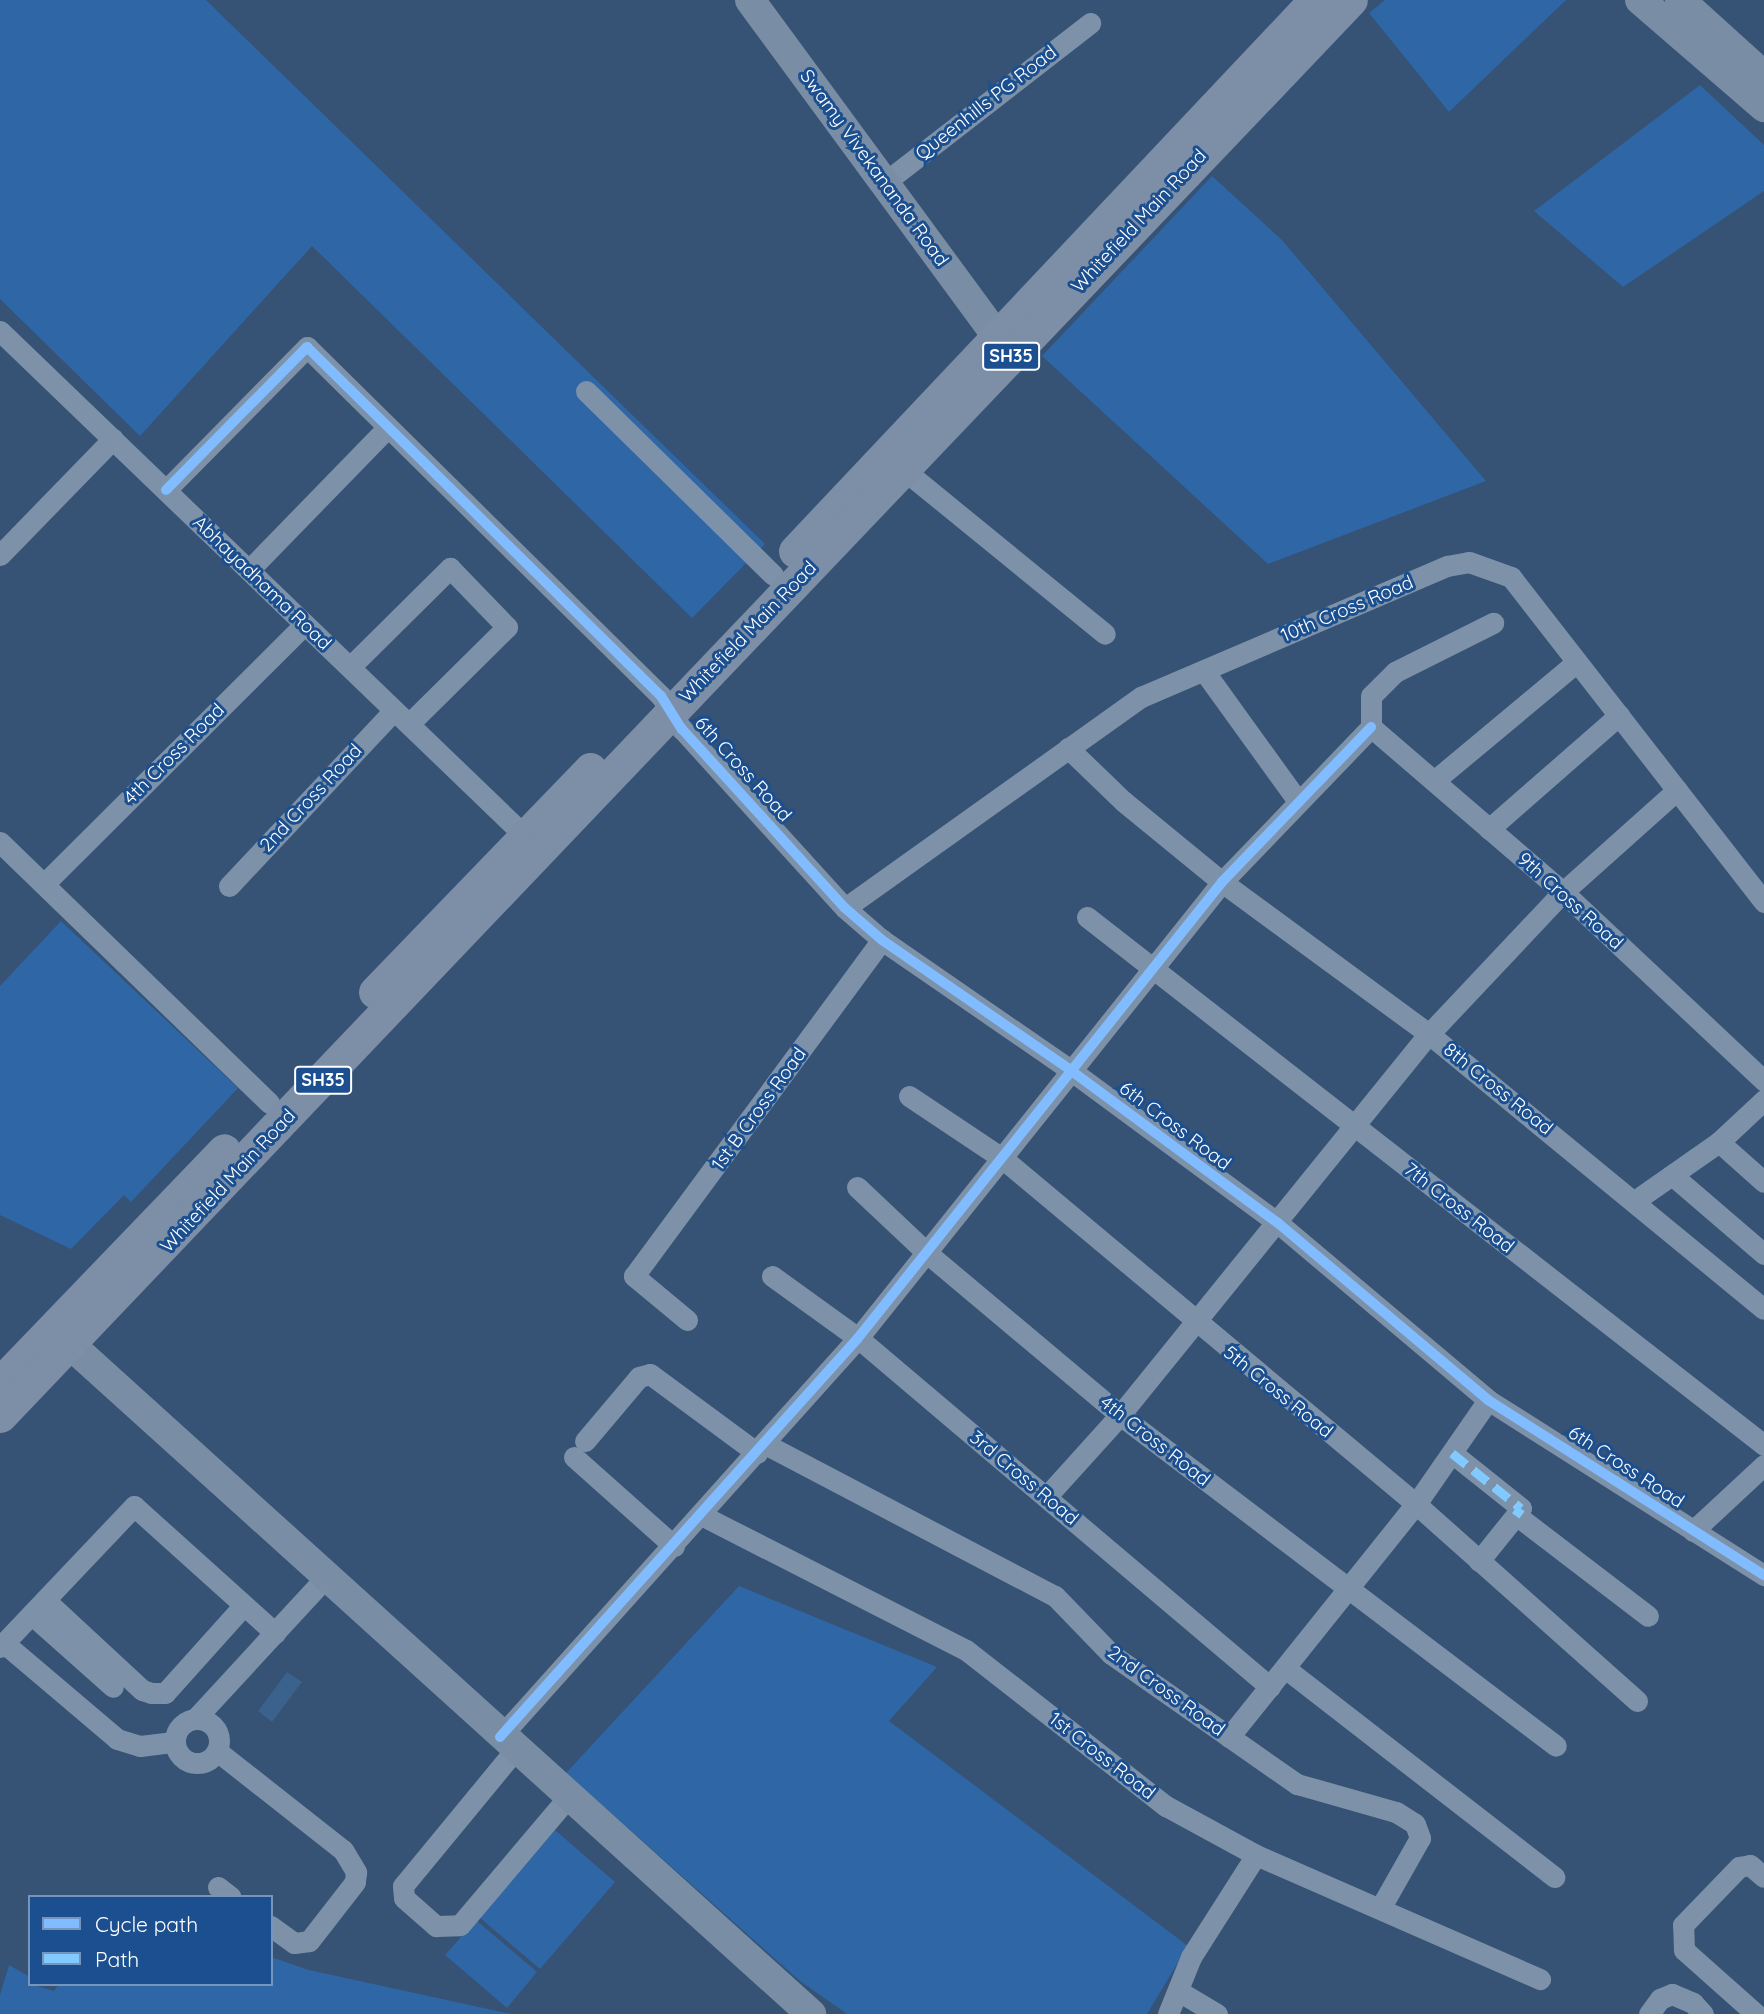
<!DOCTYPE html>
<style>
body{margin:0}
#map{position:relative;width:1764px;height:2014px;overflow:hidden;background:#365274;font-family:Quicksand,sans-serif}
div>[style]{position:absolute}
.green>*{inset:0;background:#2f66a5}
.water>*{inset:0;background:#3b618d}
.street>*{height:21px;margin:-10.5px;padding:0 10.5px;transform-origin:10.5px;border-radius:10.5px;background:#7d92a8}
.street>.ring{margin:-10.5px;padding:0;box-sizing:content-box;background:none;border:21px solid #7d92a8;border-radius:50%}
.secondary>*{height:30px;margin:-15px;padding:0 15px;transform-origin:15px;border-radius:15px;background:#798da4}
.primary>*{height:33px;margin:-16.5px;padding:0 16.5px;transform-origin:16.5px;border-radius:16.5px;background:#7d8ea7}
.quiet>*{height:9px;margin-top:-4.5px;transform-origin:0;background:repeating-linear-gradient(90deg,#80caff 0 18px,transparent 0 27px)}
.cycleway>*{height:10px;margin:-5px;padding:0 5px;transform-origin:5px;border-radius:5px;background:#80bcff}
span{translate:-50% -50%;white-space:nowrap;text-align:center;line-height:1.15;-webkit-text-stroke:6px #1b4f8f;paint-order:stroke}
.shield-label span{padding:2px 5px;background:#1b4f8f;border:2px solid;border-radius:5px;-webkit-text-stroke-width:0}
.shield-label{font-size:18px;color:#fff;font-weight:700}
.street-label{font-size:19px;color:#fff}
.legend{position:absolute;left:28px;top:1895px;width:245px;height:91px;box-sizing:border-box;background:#1b4f8f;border:2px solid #7695bc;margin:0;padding:9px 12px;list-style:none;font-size:21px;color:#fff}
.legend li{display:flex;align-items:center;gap:14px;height:35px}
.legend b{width:35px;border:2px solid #7695bc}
</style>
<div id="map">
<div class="green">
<i style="clip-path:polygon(0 0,206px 0,765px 544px,692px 618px,312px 246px,140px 436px,0 299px)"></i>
<i style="clip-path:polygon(1385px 0,1566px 0,1449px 112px,1369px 13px)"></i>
<i style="clip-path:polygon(1700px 85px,1764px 145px,1764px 191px,1623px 287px,1534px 211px)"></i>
<i style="clip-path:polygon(1212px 176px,1282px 240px,1486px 481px,1268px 564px,1042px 356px)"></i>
<i style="clip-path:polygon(61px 921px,238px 1088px,131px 1202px,124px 1195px,71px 1249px,0 1215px,0 986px)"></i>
<i style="clip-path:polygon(739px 1586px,937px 1667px,889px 1721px,1188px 1946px,1147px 2014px,847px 2014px,800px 1981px,566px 1773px)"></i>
<i style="clip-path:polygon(555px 1830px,615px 1882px,540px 1969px,479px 1917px)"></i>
<i style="clip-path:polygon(476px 1920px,537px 1972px,507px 2008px,445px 1955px)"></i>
<i style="clip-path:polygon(271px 1957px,309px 1970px,511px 2014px,0 2014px,0 1995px,9px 1965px,30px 1977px,30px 1984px,54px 1991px,59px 1984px,271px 1984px)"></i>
</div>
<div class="water">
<i style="clip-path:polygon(287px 1672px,302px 1682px,272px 1722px,258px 1711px)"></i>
</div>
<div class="street">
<i style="left:884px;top:183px;width:261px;rotate:-37.8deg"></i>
<i style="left:0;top:331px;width:727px;rotate:43.89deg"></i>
<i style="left:586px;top:391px;width:262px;rotate:44.5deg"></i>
<i style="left:904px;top:470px;width:259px;rotate:39.2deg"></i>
<i style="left:166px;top:490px;width:201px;rotate:-45.4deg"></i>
<i style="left:307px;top:347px;width:497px;rotate:44.6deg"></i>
<i style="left:661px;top:696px;width:39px;rotate:58deg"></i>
<i style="left:682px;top:729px;width:242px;rotate:47.7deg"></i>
<i style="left:845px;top:908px;width:49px;rotate:40.9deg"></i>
<i style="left:882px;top:940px;width:232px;rotate:34.6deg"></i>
<i style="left:1073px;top:1072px;width:255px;rotate:36.4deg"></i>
<i style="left:1278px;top:1223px;width:275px;rotate:40.1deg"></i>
<i style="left:1488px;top:1400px;width:327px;rotate:32.4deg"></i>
<i style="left:0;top:555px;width:162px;rotate:-45.8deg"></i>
<i style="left:249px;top:570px;width:199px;rotate:-45.8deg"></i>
<i style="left:350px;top:667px;width:141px;rotate:-44.7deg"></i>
<i style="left:450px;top:568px;width:82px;rotate:46deg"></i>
<i style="left:507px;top:627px;width:138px;rotate:135.3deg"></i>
<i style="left:1204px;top:671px;width:159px;rotate:54.2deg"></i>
<i style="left:1371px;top:727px;width:253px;rotate:40.7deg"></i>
<i style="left:1563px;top:892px;width:276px;rotate:43.2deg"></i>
<i style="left:1371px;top:727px;width:31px;rotate:-90deg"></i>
<i style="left:1371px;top:696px;width:34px;rotate:-45deg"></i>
<i style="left:1395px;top:672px;width:110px;rotate:-26.6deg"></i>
<i style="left:1068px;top:748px;width:76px;rotate:43.9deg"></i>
<i style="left:1123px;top:801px;width:128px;rotate:39.3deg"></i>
<i style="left:1222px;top:882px;width:257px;rotate:36.3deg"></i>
<i style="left:1429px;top:1034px;width:433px;rotate:39.4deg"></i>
<i style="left:1434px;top:781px;width:186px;rotate:-39.8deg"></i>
<i style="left:1489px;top:829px;width:173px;rotate:-41.2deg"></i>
<i style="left:0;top:842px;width:375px;rotate:44.1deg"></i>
<i style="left:44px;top:884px;width:368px;rotate:-44.9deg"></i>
<i style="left:229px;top:886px;width:241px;rotate:-46.8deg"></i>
<i style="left:845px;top:908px;width:364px;rotate:-35.5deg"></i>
<i style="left:1141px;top:697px;width:333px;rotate:-23.2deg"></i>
<i style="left:1447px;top:566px;width:22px;rotate:-10deg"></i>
<i style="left:1469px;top:562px;width:45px;rotate:19.7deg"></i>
<i style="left:1511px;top:577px;width:412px;rotate:52.1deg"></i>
<i style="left:1087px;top:917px;width:859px;rotate:37.95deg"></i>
<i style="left:909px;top:1096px;width:112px;rotate:33.7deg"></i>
<i style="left:1002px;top:1158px;width:540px;rotate:39.89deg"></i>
<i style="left:1416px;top:1504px;width:296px;rotate:41.7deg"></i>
<i style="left:1719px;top:1142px;width:60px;rotate:41.6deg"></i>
<i style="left:1672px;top:1175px;width:121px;rotate:40.7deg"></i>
<i style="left:857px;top:1187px;width:96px;rotate:43.3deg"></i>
<i style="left:927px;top:1253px;width:252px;rotate:40deg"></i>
<i style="left:1120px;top:1415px;width:547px;rotate:37.2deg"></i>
<i style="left:1636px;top:1200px;width:101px;rotate:-34.9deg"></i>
<i style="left:1719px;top:1142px;width:62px;rotate:-43deg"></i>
<i style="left:772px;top:1276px;width:106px;rotate:35.8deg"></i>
<i style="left:858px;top:1338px;width:540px;rotate:40.27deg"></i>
<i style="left:687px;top:1320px;width:69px;rotate:-140.3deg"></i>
<i style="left:634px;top:1276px;width:418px;rotate:-53.6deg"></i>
<i style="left:585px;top:1441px;width:84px;rotate:-49.8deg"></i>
<i style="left:639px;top:1377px;width:11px;rotate:-15deg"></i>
<i style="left:650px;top:1374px;width:133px;rotate:36.4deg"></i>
<i style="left:765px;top:1444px;width:327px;rotate:27.7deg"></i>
<i style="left:1055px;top:1596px;width:81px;rotate:46deg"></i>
<i style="left:1111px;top:1654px;width:227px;rotate:35deg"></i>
<i style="left:1297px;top:1784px;width:103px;rotate:15.8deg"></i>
<i style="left:1396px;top:1812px;width:22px;rotate:32deg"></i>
<i style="left:1415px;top:1824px;width:15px;rotate:70deg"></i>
<i style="left:1420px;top:1838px;width:79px;rotate:119.5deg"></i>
<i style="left:1452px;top:1453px;width:88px;rotate:38.6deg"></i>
<i style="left:1521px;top:1508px;width:9px;rotate:126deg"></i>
<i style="left:574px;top:1457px;width:134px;rotate:41.7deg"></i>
<i style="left:1046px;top:1497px;width:110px;rotate:-47.9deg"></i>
<i style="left:1120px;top:1415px;width:491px;rotate:-51deg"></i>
<i style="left:1429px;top:1034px;width:195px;rotate:-46.7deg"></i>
<i style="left:1563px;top:892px;width:153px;rotate:-41.8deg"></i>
<i style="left:701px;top:1515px;width:297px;rotate:27deg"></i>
<i style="left:966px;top:1650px;width:254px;rotate:38deg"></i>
<i style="left:1166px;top:1806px;width:102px;rotate:28.6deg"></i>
<i style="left:1256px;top:1855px;width:310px;rotate:23.6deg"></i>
<i style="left:1693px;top:1531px;width:97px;rotate:-42.9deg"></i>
<i style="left:1479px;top:1561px;width:59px;rotate:-51.2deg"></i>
<i style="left:1516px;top:1515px;width:166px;rotate:37.4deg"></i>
<i style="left:46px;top:1601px;width:131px;rotate:42.8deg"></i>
<i style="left:142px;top:1690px;width:9px;rotate:18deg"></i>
<i style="left:151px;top:1693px;width:14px"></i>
<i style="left:165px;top:1693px;width:117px;rotate:-48.1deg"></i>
<i style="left:32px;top:1615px;width:108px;rotate:41.6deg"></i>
<i style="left:4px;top:1643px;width:189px;rotate:-46.5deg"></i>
<i style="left:134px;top:1506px;width:190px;rotate:42deg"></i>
<i style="left:0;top:1647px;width:6px;rotate:-45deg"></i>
<i style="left:4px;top:1643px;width:148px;rotate:40.3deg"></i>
<i style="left:117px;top:1739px;width:24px;rotate:17deg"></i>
<i style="left:140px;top:1746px;width:34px;rotate:-7deg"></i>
<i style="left:1285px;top:1668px;width:341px;rotate:37.8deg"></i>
<i class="ring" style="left:175px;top:1719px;width:23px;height:23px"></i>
<i style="left:195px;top:1719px;width:192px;rotate:-47.3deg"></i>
<i style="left:500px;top:1737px;width:536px;rotate:-48.1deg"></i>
<i style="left:858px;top:1338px;width:583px;rotate:-51.4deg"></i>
<i style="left:1222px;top:882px;width:215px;rotate:-46.1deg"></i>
<i style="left:1229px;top:1737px;width:299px;rotate:-51.3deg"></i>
<i style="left:1416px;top:1504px;width:126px;rotate:-55.3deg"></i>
<i style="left:515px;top:1750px;width:176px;rotate:129.5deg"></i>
<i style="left:403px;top:1886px;width:12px;rotate:85deg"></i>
<i style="left:404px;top:1898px;width:43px;rotate:41.2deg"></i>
<i style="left:436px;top:1926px;width:24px;rotate:-2deg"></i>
<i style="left:460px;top:1925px;width:167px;rotate:-49.8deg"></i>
<i style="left:217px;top:1751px;width:160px;rotate:38.2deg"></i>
<i style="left:343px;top:1850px;width:26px;rotate:59deg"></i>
<i style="left:356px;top:1872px;width:10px;rotate:96deg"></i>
<i style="left:355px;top:1882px;width:75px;rotate:127.9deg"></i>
<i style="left:309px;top:1941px;width:15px;rotate:172deg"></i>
<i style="left:294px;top:1943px;width:29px;rotate:-144deg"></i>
<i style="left:218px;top:1887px;width:16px;rotate:38deg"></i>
<i style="left:1180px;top:1992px;width:43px;rotate:30.7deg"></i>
<i style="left:1168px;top:2014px;width:61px;rotate:-68deg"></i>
<i style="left:1191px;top:1957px;width:121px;rotate:-57.5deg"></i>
<i style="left:1649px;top:2014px;width:19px;rotate:-54deg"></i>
<i style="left:1660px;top:1999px;width:13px;rotate:-23deg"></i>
<i style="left:1672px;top:1994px;width:23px;rotate:23deg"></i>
<i style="left:1693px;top:2003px;width:15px;rotate:48deg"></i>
<i style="left:1756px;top:2014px;width:96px;rotate:-138.4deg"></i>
<i style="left:1684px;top:1950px;width:25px;rotate:-92deg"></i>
<i style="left:1683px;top:1925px;width:81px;rotate:-46deg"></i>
<i style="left:1739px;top:1867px;width:11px;rotate:-10deg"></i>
<i style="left:1750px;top:1865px;width:18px;rotate:41deg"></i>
</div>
<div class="secondary">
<i style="left:750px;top:0;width:417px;rotate:53.7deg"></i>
<i style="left:1640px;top:0;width:164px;rotate:40.8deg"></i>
<i style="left:1680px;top:0;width:113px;rotate:42.1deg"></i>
<i style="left:53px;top:1329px;width:1022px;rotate:42.1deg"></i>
</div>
<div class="primary">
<i style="left:795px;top:551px;width:758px;rotate:-46.66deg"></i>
<i style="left:375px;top:992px;width:310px;rotate:-46deg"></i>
<i style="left:0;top:1383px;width:323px;rotate:-46.1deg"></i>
<i style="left:0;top:1416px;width:1957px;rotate:-46.35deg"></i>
</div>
<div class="quiet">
<i style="left:1452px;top:1453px;width:88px;rotate:38.6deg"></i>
<i style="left:1521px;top:1508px;width:9px;rotate:126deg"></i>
</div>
<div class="cycleway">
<i style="left:166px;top:490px;width:201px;rotate:-45.4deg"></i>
<i style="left:307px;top:347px;width:497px;rotate:44.6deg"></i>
<i style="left:661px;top:696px;width:39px;rotate:58deg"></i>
<i style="left:682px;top:729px;width:242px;rotate:47.7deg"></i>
<i style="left:845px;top:908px;width:49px;rotate:40.9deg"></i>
<i style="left:882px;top:940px;width:232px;rotate:34.6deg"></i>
<i style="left:1073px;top:1072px;width:255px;rotate:36.4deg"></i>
<i style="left:1278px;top:1223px;width:275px;rotate:40.1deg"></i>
<i style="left:1488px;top:1400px;width:327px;rotate:32.4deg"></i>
<i style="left:500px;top:1737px;width:536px;rotate:-48.1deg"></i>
<i style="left:858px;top:1338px;width:583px;rotate:-51.4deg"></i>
<i style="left:1222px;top:882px;width:215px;rotate:-46.1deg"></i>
</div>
<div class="shield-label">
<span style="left:1011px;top:356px">SH35</span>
<span style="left:323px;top:1080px">SH35</span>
</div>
<div class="street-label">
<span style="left:986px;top:103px;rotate:-38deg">Queenhills PG Road</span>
<span style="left:874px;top:168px;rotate:54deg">Swamy Vivekananda Road</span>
<span style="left:1139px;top:221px;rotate:-47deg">Whitefield Main Road</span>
<span style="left:262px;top:583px;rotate:44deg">Abhayadhama Road</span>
<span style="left:1347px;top:609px;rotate:-23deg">10th Cross Road</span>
<span style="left:748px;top:632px;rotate:-46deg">Whitefield Main Road</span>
<span style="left:174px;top:754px;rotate:-45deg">4th Cross Road</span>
<span style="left:743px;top:769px;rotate:48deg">6th Cross Road</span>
<span style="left:311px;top:798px;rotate:-47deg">2nd Cross Road</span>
<span style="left:1570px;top:901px;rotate:42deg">9th Cross Road</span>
<span style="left:1498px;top:1089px;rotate:39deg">8th Cross Road</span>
<span style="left:759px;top:1109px;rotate:-54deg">1st B Cross Road</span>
<span style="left:1175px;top:1126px;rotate:37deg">6th Cross Road</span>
<span style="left:228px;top:1181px;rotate:-47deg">Whitefield Main Road</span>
<span style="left:1459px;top:1208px;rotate:38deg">7th Cross Road</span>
<span style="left:1278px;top:1392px;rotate:39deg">5th Cross Road</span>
<span style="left:1155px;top:1441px;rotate:38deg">4th Cross Road</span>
<span style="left:1626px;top:1467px;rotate:33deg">6th Cross Road</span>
<span style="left:1024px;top:1478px;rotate:40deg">3rd Cross Road</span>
<span style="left:1166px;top:1691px;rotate:36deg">2nd Cross Road</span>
<span style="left:1102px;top:1756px;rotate:38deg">1st Cross Road</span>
</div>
<ul class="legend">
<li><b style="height:9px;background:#80bcff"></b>Cycle path</li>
<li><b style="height:9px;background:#80caff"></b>Path</li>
</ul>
</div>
